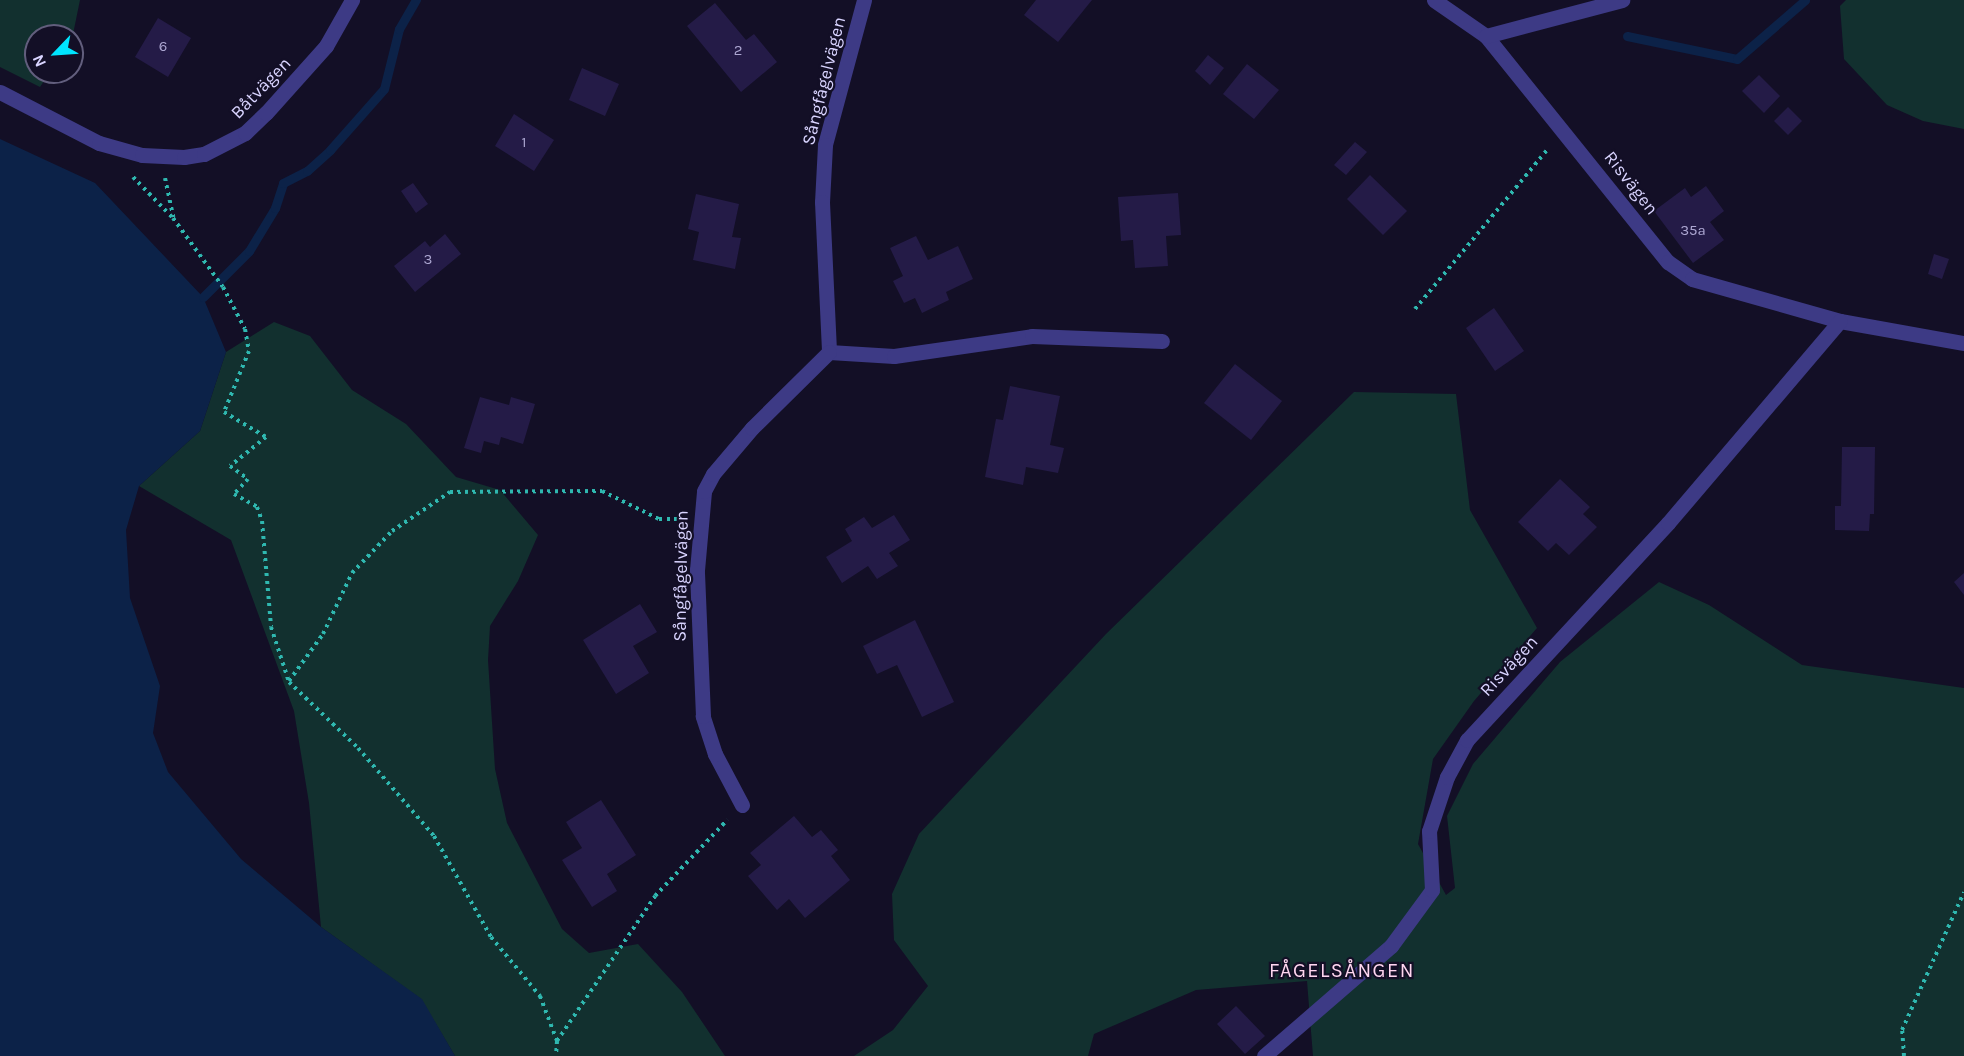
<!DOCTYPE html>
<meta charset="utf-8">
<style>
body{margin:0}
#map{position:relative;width:1964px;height:1056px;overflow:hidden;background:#130f26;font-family:Karla,sans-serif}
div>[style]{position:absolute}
.green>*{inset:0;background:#12302f}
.water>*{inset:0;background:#0c2248}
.stream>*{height:9px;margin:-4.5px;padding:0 4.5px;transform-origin:4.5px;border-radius:4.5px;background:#0c2248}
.building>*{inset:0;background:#241b47}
.path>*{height:4px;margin-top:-2px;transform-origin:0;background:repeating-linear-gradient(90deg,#2fb8b0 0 3px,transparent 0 7.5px)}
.street>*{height:15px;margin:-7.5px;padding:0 7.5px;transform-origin:7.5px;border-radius:7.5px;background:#3d3a85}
span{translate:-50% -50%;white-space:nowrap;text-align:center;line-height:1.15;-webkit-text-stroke:4.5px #130f26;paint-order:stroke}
.number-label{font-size:15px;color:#aca6d1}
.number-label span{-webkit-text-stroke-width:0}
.street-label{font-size:18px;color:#d9d4ff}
.neighbourhood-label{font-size:20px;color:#ffd6f0;letter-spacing:1.5px}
.north{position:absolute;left:24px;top:24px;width:60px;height:60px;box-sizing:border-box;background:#130f26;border:2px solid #625e7d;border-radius:50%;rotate:245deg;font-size:16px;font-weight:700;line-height:24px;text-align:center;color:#d9d4ff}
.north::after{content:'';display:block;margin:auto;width:21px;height:27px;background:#00e5ff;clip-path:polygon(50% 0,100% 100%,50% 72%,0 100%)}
</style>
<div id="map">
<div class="green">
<i style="clip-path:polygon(0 0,80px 0,72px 39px,72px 36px,36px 36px,36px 72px,50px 72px,40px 87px,0 67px)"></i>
<i style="clip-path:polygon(1846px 0,1964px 0,1964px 129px,1923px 121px,1887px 105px,1844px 59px,1840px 6px)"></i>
<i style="clip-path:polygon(274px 322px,310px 336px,352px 390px,406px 424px,456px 477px,500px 490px,538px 535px,518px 581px,490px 626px,488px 660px,495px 769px,507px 823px,562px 929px,589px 953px,638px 944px,682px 992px,725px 1056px,455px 1056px,421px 999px,321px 927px,309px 803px,294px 711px,231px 540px,139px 486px,200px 431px,226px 352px)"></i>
<i style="clip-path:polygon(1354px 392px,1456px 394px,1470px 510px,1537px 628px,1474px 701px,1433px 759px,1418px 844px,1446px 895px,1455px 888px,1447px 816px,1473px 764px,1560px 662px,1659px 582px,1709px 605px,1802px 665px,1964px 688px,1964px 1056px,1313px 1056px,1307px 981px,1196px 990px,1094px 1034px,1088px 1056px,854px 1056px,893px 1030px,928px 986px,894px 940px,892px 894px,919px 834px,1106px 634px)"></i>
</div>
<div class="water">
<i style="clip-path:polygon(0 139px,95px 183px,203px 297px,226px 352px,200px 431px,139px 486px,126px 530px,130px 598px,160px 686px,153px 733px,168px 772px,241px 859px,321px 927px,422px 999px,455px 1056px,0 1056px)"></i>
</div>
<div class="stream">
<i style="left:1627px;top:36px;width:112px;rotate:11.8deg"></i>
<i style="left:1737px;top:59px;width:90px;rotate:-40.9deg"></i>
<i style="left:203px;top:297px;width:65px;rotate:-45deg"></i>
<i style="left:249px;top:251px;width:50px;rotate:-58.8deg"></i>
<i style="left:275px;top:208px;width:26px;rotate:-72deg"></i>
<i style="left:283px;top:183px;width:27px;rotate:-27deg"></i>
<i style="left:307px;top:171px;width:31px;rotate:-42deg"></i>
<i style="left:330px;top:150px;width:81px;rotate:-48.5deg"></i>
<i style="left:384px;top:89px;width:62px;rotate:-76deg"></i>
<i style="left:399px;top:29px;width:34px;rotate:-60deg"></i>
</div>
<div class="building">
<i style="clip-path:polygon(1036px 0,1092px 0,1058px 42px,1024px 15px)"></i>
<i style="clip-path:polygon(715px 3px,746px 40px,754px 34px,777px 62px,741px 92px,687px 26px)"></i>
<i style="clip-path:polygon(158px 18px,191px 38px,168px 77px,135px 57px)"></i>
<i style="clip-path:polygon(1208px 55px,1224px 68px,1210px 85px,1195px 71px)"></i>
<i style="clip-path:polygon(1247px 64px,1279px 90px,1254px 119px,1223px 94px)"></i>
<i style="clip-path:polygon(582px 68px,619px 84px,605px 116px,569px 100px)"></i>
<i style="clip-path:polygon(1759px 75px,1780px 96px,1764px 113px,1742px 91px)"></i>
<i style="clip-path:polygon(1788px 107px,1802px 121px,1788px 135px,1774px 121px)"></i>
<i style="clip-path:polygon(514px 114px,554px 140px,534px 171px,495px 146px)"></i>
<i style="clip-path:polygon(1355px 142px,1367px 152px,1346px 175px,1334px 165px)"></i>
<i style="clip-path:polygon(1370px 175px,1407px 211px,1383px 235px,1347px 199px)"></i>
<i style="clip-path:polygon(413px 183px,428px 204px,416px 213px,401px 191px)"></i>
<i style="clip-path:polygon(1706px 186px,1724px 211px,1710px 222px,1724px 240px,1693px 263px,1654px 211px,1685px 188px,1691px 197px)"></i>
<i style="clip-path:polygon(1178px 193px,1181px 235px,1166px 236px,1168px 266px,1135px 268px,1133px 240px,1121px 241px,1118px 197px)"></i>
<i style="clip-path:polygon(696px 194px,739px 204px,732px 237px,741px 238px,735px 269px,693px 260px,699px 232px,688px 229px)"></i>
<i style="clip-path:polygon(445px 234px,461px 254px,415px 292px,394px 266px,425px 241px,430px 247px)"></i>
<i style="clip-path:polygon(916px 236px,928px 260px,958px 246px,973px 279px,946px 292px,949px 300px,922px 313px,915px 298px,904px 303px,893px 281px,903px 276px,890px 248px)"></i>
<i style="clip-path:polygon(1934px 254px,1949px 259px,1942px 279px,1928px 274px)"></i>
<i style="clip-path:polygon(1494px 308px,1524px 351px,1495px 371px,1466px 328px)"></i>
<i style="clip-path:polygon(1235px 364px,1282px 401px,1251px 440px,1204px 403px)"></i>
<i style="clip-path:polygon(1010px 386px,1060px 396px,1050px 445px,1064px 448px,1058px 473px,1026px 467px,1023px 485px,985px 477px,996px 419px,1003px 420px)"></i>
<i style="clip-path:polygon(480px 397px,509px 405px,511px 397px,535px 404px,523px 444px,501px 437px,499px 445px,484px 441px,481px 453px,464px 448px)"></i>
<i style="clip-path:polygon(1842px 447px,1875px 447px,1874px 514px,1870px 514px,1869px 531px,1835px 530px,1835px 506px,1841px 506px)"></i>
<i style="clip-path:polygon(1560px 479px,1590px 507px,1583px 514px,1597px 527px,1569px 555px,1556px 543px,1548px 551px,1518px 522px)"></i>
<i style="clip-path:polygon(894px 515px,910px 540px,889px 553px,898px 566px,877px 579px,868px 566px,842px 583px,826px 557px,852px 541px,845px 529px,864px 517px,872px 528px)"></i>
<i style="clip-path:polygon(1964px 573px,1964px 595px,1954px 582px)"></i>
<i style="clip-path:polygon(640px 604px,657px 632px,633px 646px,649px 673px,616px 694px,583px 640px)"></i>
<i style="clip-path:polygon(915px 620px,954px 702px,922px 717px,897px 665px,877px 674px,863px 646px)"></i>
<i style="clip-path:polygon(601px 800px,636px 855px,607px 874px,617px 891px,592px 907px,562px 860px,582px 848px,566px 822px)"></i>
<i style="clip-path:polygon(794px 816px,812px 837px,821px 830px,838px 850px,831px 856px,850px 880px,805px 918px,789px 899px,777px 910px,748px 876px,761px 865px,750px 853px)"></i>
<i style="clip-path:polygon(1236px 1006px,1265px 1036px,1245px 1054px,1217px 1024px)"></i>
</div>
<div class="path">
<i style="left:133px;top:177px;width:57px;rotate:45.7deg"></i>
<i style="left:173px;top:218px;width:85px;rotate:54.1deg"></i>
<i style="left:223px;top:287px;width:47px;rotate:62.4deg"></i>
<i style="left:245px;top:329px;width:22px;rotate:80deg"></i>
<i style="left:249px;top:351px;width:66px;rotate:112.3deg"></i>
<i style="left:224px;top:412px;width:49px;rotate:30.8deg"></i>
<i style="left:266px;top:437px;width:46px;rotate:141.1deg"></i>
<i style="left:230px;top:466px;width:22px;rotate:36deg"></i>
<i style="left:248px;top:479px;width:21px;rotate:133deg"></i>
<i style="left:234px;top:494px;width:26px;rotate:29deg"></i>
<i style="left:257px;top:507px;width:15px;rotate:70deg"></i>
<i style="left:262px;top:521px;width:106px;rotate:85.1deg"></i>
<i style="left:271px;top:627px;width:58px;rotate:71.9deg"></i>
<i style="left:289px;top:682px;width:95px;rotate:43.7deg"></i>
<i style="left:358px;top:748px;width:116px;rotate:49.2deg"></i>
<i style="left:434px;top:836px;width:116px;rotate:60.6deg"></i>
<i style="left:491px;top:937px;width:77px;rotate:50.3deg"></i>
<i style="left:540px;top:996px;width:48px;rotate:69.3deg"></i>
<i style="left:557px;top:1041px;width:15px;rotate:94deg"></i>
<i style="left:165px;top:178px;width:40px;rotate:78deg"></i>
<i style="left:1415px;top:309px;width:208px;rotate:-50.3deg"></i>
<i style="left:289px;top:681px;width:58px;rotate:-54.1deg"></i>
<i style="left:323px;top:634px;width:68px;rotate:-64.6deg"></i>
<i style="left:352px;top:573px;width:58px;rotate:-46.4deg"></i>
<i style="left:392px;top:531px;width:70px;rotate:-33.9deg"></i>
<i style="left:450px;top:492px;width:152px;rotate:-0.4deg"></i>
<i style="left:602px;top:491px;width:64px;rotate:26.2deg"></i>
<i style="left:659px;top:519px;width:21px"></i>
<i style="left:557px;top:1041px;width:175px;rotate:-55.9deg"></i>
<i style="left:655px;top:896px;width:105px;rotate:-46.5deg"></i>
<i style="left:1904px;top:1056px;width:26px;rotate:-94deg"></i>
<i style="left:1902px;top:1030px;width:151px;rotate:-65.8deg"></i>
</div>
<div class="street">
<i style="left:864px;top:0;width:150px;rotate:105.1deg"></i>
<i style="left:825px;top:145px;width:57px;rotate:93deg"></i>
<i style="left:822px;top:202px;width:150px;rotate:87.3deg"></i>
<i style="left:829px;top:352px;width:65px;rotate:3.5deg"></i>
<i style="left:894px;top:356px;width:139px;rotate:-8.2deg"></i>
<i style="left:1032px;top:336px;width:130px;rotate:2.2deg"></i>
<i style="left:1434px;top:0;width:63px;rotate:34.7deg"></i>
<i style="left:1486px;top:36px;width:290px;rotate:51.2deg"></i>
<i style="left:1668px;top:262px;width:29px;rotate:35deg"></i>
<i style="left:1692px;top:279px;width:154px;rotate:15.8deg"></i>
<i style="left:1840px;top:321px;width:126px;rotate:10.1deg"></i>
<i style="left:1486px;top:36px;width:141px;rotate:-14.8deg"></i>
<i style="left:0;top:92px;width:111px;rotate:27.3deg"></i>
<i style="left:99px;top:143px;width:45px;rotate:15.6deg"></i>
<i style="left:142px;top:155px;width:42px;rotate:2.7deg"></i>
<i style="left:184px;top:157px;width:20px;rotate:-9deg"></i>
<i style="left:204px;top:154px;width:46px;rotate:-27.1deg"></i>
<i style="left:245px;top:133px;width:29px;rotate:-44deg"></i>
<i style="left:266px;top:113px;width:90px;rotate:-48.2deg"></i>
<i style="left:326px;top:46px;width:53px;rotate:-60.5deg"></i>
<i style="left:742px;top:805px;width:58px;rotate:-117.9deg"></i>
<i style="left:715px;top:754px;width:40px;rotate:-108deg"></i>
<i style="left:703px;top:716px;width:146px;rotate:-92.4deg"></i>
<i style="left:697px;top:570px;width:79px;rotate:-84.9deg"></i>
<i style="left:704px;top:491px;width:19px;rotate:-62deg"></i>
<i style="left:713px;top:474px;width:60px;rotate:-49.7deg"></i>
<i style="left:752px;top:428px;width:108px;rotate:-44.6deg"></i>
<i style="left:1264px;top:1056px;width:168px;rotate:-40.9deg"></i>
<i style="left:1391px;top:946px;width:69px;rotate:-53.8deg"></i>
<i style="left:1432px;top:890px;width:59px;rotate:-92.9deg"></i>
<i style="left:1429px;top:831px;width:57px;rotate:-71.6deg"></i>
<i style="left:1447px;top:777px;width:42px;rotate:-61.6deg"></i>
<i style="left:1467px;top:740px;width:296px;rotate:-47.2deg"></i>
<i style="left:1668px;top:523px;width:265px;rotate:-49.6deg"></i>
</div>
<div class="number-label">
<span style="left:163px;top:47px">6</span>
<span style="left:738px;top:51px">2</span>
<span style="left:524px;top:143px">1</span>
<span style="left:1693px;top:231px">35a</span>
<span style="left:428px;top:260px">3</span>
</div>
<div class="street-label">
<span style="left:824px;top:81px;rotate:-76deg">Sångfågelvägen</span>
<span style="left:261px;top:88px;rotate:-46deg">Båtvägen</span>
<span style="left:1631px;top:183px;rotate:52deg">Risvägen</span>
<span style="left:681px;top:576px;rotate:-89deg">Sångfågelvägen</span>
<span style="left:1509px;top:666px;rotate:-47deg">Risvägen</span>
</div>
<div class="neighbourhood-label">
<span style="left:1342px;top:970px">FÅGELSÅNGEN</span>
</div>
<div class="north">N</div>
</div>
